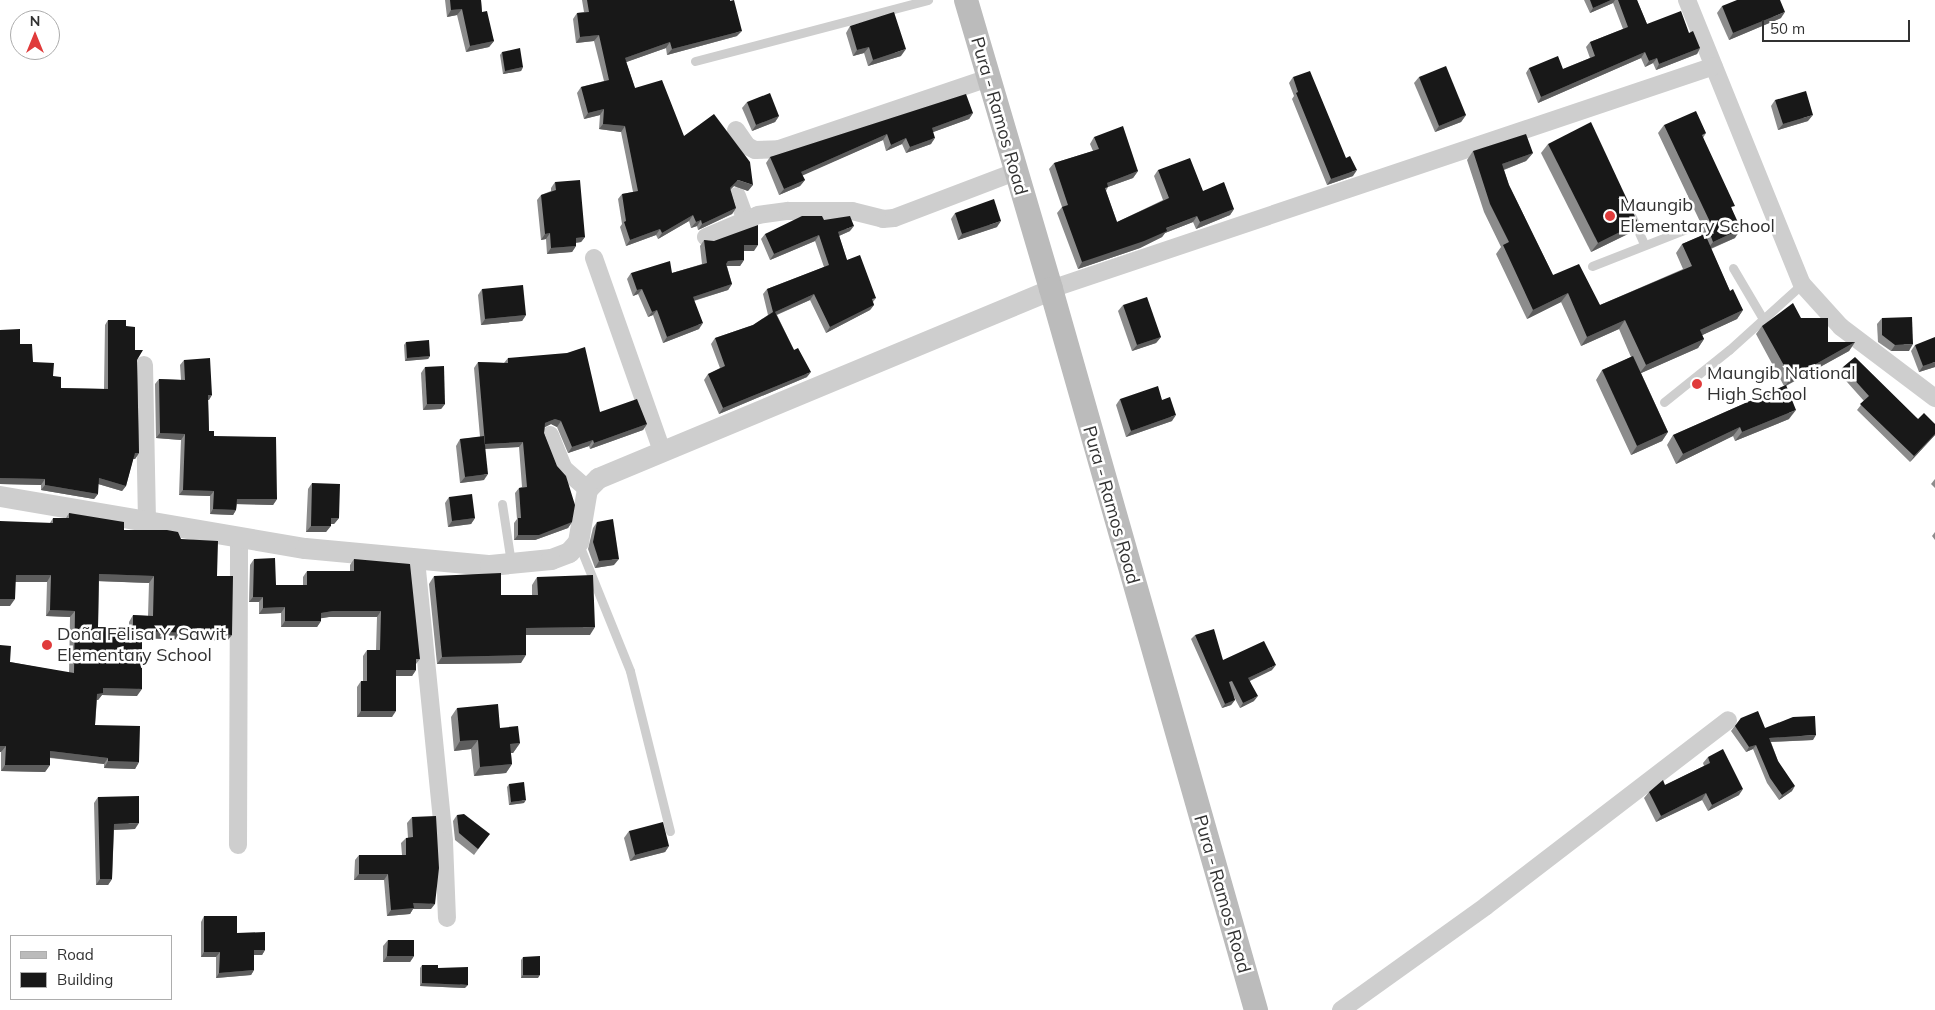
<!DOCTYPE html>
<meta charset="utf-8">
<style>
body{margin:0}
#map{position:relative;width:1935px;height:1010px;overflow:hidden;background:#fff;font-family:Mulish,sans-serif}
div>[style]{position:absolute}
.service>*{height:9px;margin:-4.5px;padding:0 4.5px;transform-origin:4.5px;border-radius:4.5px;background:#cecece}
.minor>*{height:18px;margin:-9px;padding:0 9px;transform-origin:9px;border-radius:9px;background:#cecece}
.tertiary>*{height:21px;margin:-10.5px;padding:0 10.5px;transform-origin:10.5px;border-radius:10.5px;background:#cecece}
.secondary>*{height:24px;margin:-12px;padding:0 12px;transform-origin:12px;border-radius:12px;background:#bbb}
.wall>*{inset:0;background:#8c8c8c}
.shaded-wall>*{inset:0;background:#5d5d5d}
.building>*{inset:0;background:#181818}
.dots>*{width:14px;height:14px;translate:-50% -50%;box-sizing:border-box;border:2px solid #fff;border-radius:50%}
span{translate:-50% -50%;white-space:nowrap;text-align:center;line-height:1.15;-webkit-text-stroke:5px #fff;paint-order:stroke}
.street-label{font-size:18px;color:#313131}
.poi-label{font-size:18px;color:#313131}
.left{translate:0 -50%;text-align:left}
.legend{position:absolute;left:10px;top:935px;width:162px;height:65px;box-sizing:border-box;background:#fff;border:1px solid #adadad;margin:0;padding:6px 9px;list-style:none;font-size:15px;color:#313131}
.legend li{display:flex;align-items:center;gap:10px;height:25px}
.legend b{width:25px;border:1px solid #adadad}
.north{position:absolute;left:10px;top:10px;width:50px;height:50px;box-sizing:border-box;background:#fff;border:1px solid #adadad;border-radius:50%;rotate:0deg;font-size:14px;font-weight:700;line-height:20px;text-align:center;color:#313131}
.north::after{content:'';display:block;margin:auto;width:18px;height:22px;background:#e03b3b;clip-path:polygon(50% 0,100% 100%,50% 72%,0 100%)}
.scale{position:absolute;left:1762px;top:20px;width:148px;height:22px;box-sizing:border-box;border:2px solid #313131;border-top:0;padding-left:6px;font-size:15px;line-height:18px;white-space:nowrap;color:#313131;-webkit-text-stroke:4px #fff;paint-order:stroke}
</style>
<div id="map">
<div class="service">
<i style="left:695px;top:61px;width:241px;rotate:-14.7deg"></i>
<i style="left:1632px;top:217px;width:30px;rotate:66deg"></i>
<i style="left:1592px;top:266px;width:110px;rotate:-21.4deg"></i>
<i style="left:1733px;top:268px;width:59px;rotate:59.5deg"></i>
<i style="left:1664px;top:402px;width:83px;rotate:-38.7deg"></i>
<i style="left:1729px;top:350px;width:98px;rotate:-42.1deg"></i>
<i style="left:502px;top:504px;width:60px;rotate:81.3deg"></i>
<i style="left:578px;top:542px;width:139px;rotate:68deg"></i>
<i style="left:630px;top:671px;width:165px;rotate:76deg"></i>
</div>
<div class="minor">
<i style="left:1687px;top:0;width:306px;rotate:68deg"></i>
<i style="left:1802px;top:284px;width:58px;rotate:47.8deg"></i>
<i style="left:1841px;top:327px;width:118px;rotate:37.1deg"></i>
<i style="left:736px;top:130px;width:19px;rotate:55deg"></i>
<i style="left:747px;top:146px;width:9px;rotate:27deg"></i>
<i style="left:755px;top:150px;width:24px;rotate:-2deg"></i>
<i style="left:779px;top:149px;width:222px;rotate:-18.7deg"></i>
<i style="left:737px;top:196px;width:27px;rotate:70deg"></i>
<i style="left:706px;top:237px;width:56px;rotate:-22.9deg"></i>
<i style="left:758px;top:215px;width:30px;rotate:-8deg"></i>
<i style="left:788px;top:211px;width:64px"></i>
<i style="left:852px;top:211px;width:32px;rotate:14deg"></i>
<i style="left:883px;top:219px;width:11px;rotate:-5deg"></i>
<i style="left:894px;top:218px;width:129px;rotate:-20.8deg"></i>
<i style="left:594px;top:258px;width:205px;rotate:70.6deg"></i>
<i style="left:1051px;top:289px;width:699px;rotate:-18.59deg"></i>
<i style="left:144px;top:365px;width:155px;rotate:88.9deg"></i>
<i style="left:550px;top:435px;width:35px;rotate:68deg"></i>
<i style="left:563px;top:468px;width:32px;rotate:41deg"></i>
<i style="left:416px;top:560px;width:282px;rotate:84.3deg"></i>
<i style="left:444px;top:841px;width:77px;rotate:87.8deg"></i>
<i style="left:238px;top:845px;width:308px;rotate:-89.8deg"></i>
<i style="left:1341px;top:1010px;width:178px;rotate:-35.6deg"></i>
<i style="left:1486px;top:906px;width:305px;rotate:-37.5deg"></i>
</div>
<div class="tertiary">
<i style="left:0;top:496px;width:309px;rotate:9.7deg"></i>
<i style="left:305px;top:548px;width:186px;rotate:5.3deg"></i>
<i style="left:490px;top:565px;width:61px;rotate:-5.6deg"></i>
<i style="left:551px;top:559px;width:19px;rotate:-21deg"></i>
<i style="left:569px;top:552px;width:13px;rotate:-48deg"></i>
<i style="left:578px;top:542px;width:54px;rotate:-80.4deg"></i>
<i style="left:587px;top:489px;width:16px;rotate:-45deg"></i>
<i style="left:598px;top:478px;width:491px;rotate:-22.6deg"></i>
</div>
<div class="secondary">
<i style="left:966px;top:0;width:301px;rotate:73.6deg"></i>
<i style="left:1051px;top:289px;width:750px;rotate:74.13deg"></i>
</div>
<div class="wall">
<i style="clip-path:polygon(445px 0,481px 0,482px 12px,494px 41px,489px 47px,466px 52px,457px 15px,447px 17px)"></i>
<i style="clip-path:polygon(582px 0,730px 0,737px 36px,667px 55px,666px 48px,626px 62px,635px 88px,684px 136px,748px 191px,734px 186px,730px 190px,736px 208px,732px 214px,698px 230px,697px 226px,691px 228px,689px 221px,658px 239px,656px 235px,626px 246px,620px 227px,622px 224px,618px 199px,622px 194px,633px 192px,621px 132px,599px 129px,600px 115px,584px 119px,577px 93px,581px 87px,604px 81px,594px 41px,576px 43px,573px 19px,577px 13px,584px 12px)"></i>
<i style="clip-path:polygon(1584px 0,1637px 0,1647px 24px,1689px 33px,1700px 48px,1697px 54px,1656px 70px,1653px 63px,1645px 67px,1641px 58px,1538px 103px,1526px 73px,1529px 68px,1563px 69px,1590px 58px,1586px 47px,1590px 42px,1623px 29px,1613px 3px,1590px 13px)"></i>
<i style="clip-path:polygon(1722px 6px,1781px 18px,1729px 40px,1717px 13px)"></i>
<i style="clip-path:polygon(850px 26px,901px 56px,868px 66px,864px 53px,853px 56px,846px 33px)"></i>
<i style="clip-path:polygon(502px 52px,523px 67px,521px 71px,503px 74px,500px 55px)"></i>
<i style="clip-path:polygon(1293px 77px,1353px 176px,1327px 185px,1292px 99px,1294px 96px,1289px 83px)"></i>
<i style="clip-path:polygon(1419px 77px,1466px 115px,1461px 122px,1435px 132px,1414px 83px)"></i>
<i style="clip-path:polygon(1775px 100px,1808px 121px,1778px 130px,1771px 106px)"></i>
<i style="clip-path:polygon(747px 102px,779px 116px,775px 122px,752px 131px,742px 108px)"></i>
<i style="clip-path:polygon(973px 113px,969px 119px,933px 132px,931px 144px,906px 153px,902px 144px,886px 151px,883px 140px,802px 175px,805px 180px,800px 186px,779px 195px,766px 163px,770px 157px)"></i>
<i style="clip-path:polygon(1664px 125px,1706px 133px,1703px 138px,1732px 209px,1735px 238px,1711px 249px,1730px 291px,1743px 310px,1737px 319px,1702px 335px,1704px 339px,1698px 348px,1641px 373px,1668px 432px,1662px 441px,1631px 455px,1596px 380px,1602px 370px,1631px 357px,1619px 329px,1581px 346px,1561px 302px,1527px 319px,1496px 254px,1501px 247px,1484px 212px,1467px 160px,1473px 151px,1533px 153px,1526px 161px,1504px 170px,1509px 185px,1553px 275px,1600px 305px,1683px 269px,1676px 253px,1682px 244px,1701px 236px,1701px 235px,1704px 230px,1658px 133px)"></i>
<i style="clip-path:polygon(1094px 137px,1138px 171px,1133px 178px,1108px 187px,1106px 191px,1117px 222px,1163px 200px,1154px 176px,1158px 170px,1203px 191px,1234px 209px,1230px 215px,1196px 229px,1193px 222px,1165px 233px,1162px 237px,1140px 248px,1078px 269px,1057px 213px,1062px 207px,1049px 169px,1054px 163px,1093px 151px,1090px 144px)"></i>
<i style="clip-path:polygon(1548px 144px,1638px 223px,1632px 232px,1591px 252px,1541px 153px)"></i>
<i style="clip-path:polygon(555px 182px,585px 237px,581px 242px,576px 243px,576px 246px,572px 252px,547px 254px,546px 239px,541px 240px,537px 200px,541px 195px,551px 191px,551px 188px)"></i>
<i style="clip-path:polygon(955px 213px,997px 227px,958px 240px,951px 219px)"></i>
<i style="clip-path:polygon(824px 220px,850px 231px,839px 236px,847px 260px,876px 298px,873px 302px,874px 305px,870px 310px,826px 333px,810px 300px,777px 315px,807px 377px,719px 414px,704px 380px,708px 374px,720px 368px,711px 344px,715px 338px,753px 325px,768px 315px,763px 294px,767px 289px,824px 267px,815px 241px,770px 260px,761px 239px,765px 234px)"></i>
<i style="clip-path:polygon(704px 240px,754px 251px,744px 251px,744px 260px,740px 266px,727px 266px,732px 284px,728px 290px,694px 301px,699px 329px,663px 343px,653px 315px,648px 317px,638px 294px,633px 296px,627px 279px,631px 273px,672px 273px,702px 264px,700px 246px)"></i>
<i style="clip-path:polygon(482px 289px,526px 315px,522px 321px,481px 325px,478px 295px)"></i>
<i style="clip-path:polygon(1123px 305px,1161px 337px,1156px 343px,1132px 351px,1118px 311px)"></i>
<i style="clip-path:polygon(1801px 318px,1828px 342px,1855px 342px,1849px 351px,1786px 386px,1789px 419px,1735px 441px,1733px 436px,1676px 464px,1667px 445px,1673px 435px,1784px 386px,1756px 334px,1762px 326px)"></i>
<i style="clip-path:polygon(1882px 318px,1909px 351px,1891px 351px,1878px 342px,1877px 324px)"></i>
<i style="clip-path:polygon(108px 320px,126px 326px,135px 350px,137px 360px,139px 453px,135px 459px,133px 459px,126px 486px,122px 491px,98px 484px,98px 494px,94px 499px,41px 490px,41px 485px,0 484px,0 330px,20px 344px,33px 362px,53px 376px,61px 388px,104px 389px,105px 325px)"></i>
<i style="clip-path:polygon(406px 342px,430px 356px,428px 359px,405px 361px,404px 345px)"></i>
<i style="clip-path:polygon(1915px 345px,1935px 367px,1919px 372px,1911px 351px)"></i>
<i style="clip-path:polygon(508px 358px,600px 412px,647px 424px,643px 430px,590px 449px,589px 446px,568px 453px,557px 427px,551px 424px,545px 427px,544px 433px,572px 522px,568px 528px,535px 540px,514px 540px,514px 523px,517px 519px,515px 493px,519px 488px,522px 487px,519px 447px,485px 449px,484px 480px,460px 483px,456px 446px,460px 439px,480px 437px,474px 368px,478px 362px,504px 363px)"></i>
<i style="clip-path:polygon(184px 360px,212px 395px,208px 400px,209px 431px,277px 499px,273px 505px,237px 504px,236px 510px,233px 515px,210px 514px,210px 496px,179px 495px,181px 440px,156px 438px,155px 384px,159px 379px,181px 380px,180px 365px)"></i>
<i style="clip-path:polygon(425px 367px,445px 404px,441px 409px,423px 410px,421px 373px)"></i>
<i style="clip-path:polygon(1843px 367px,1918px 419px,1935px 424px,1935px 435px,1910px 462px,1857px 410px,1864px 401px,1839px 373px)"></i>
<i style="clip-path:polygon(1120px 399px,1162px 400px,1172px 421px,1126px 437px,1116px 405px)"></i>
<i style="clip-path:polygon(1935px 479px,1935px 488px,1931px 484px)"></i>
<i style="clip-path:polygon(312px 483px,339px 518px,334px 524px,331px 524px,326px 532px,306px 532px,308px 489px)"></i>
<i style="clip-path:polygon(449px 497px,475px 518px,471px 524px,448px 527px,445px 503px)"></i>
<i style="clip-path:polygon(evenodd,69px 513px,124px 530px,181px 539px,217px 576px,227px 641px,142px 638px,137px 696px,102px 695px,98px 700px,97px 700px,95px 725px,139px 762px,135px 769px,104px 768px,104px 764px,50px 758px,50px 765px,45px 772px,1px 771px,1px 752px,10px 662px,69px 673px,70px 617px,46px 616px,47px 582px,15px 582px,10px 606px,0 606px,53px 518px,66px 518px,69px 513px,99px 581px,149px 583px,148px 616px,133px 615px,129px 622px,129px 628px,98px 627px,99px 581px)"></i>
<i style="clip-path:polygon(597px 522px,614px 565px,595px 568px,588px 549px,593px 528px)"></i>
<i style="clip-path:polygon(1935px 532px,1935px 540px,1932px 536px)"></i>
<i style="clip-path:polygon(254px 559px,276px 585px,303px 585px,303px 577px,307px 571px,350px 571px,350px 565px,354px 559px,420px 659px,416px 664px,416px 670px,412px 676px,396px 676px,392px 717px,357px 717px,357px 687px,361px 681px,363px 681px,363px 656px,367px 650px,376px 650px,377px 617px,329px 617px,321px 618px,321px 621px,317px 627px,281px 627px,281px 613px,259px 614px,259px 602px,249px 602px,250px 565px)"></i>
<i style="clip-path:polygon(434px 576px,501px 595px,532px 595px,532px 585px,537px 577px,590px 635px,526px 635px,521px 663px,437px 664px,429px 584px)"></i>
<i style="clip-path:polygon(1195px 635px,1223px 660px,1272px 670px,1250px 681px,1254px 701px,1240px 708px,1233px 695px,1235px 700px,1231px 705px,1222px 708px,1191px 639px)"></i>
<i style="clip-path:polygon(457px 708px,500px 728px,520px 743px,513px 753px,511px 753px,512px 764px,506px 773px,474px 776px,471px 749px,454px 751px,451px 717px)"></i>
<i style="clip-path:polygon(1741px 718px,1765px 728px,1813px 740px,1771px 742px,1778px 761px,1792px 791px,1779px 800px,1767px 783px,1753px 749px,1746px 752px,1731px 731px)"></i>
<i style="clip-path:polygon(1708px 757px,1739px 795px,1708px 811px,1702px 800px,1656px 822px,1644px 798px,1649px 792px,1665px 785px,1704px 766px,1703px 763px)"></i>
<i style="clip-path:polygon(509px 784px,524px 803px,509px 805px,507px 787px)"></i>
<i style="clip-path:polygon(98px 797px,135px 829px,114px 830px,112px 879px,108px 885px,96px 885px,94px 803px)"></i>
<i style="clip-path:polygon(457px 815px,485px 840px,474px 855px,455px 840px,453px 821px)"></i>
<i style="clip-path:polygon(412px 817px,431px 909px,413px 909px,410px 914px,387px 916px,384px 880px,354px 880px,355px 860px,359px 855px,402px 855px,401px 843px,406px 838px,408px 838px,407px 823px)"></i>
<i style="clip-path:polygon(629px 831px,669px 846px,665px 852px,630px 861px,624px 838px)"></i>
<i style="clip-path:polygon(204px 916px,237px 933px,265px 950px,262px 955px,254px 955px,254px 970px,251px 975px,216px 978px,216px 957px,201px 957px,201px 922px)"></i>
<i style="clip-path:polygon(388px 940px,414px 956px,410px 962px,383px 962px,383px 946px)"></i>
<i style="clip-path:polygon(523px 957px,538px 978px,521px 978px,521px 960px)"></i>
<i style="clip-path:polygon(422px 965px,438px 968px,465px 988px,420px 986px,420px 968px)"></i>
</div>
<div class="shaded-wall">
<i style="clip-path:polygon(1611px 0,1615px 0,1613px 3px,1590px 13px,1593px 8px)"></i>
<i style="clip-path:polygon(462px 9px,457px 15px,447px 17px,451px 10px)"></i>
<i style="clip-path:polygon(1785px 12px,1781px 18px,1729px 40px,1733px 33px)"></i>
<i style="clip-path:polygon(742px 31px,737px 36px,667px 55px,672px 49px)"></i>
<i style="clip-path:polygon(599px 35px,594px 41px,576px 43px,580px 37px)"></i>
<i style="clip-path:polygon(494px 41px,489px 47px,466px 52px,470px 46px)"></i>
<i style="clip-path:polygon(670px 42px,666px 48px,621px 64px,625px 58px)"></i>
<i style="clip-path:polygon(869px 47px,864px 53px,853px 56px,857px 50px)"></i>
<i style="clip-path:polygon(1700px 48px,1697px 54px,1656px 70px,1659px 64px)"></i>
<i style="clip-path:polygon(906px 49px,901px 56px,868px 66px,873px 60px)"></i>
<i style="clip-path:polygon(1645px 52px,1641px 58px,1538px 103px,1541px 97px)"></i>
<i style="clip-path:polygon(1657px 58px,1653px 63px,1645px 67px,1649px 61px)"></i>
<i style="clip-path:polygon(523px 67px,521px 71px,503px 74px,505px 71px)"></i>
<i style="clip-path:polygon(604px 109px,600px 115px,584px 119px,588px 113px)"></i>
<i style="clip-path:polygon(973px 113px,969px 119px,928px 134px,932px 128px)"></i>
<i style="clip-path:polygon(1466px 115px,1461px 122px,1435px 132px,1439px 126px)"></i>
<i style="clip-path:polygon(1813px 115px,1808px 121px,1778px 130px,1783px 124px)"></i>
<i style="clip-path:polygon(779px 116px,775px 122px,752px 131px,756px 125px)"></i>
<i style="clip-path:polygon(603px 124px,625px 126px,621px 132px,599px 129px)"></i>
<i style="clip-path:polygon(887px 134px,883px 140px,797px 178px,801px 172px)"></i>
<i style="clip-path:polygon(906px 138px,902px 144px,886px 151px,891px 145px)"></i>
<i style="clip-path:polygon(935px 138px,931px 144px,906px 153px,910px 147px)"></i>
<i style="clip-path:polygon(1533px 153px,1526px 161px,1495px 173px,1502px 164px)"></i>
<i style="clip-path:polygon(1357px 170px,1353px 176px,1327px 185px,1331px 179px)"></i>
<i style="clip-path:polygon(1138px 171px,1133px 178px,1102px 189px,1107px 183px)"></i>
<i style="clip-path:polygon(738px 180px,753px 185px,748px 191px,734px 186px,726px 194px,730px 188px)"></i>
<i style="clip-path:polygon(805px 180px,800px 186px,779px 195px,784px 189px)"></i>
<i style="clip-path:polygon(736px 208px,732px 214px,698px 230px,702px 224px)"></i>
<i style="clip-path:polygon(1234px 209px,1230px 215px,1196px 229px,1200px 222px)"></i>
<i style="clip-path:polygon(693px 215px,689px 221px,658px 239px,662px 233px)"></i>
<i style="clip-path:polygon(1197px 216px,1193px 222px,1165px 233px,1162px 237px,1140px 248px,1078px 269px,1082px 262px)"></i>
<i style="clip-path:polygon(701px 220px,697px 226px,691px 228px,696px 222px)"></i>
<i style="clip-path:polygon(1001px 221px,997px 227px,958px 240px,962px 234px)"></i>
<i style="clip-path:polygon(1638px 223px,1632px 232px,1591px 252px,1598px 243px)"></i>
<i style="clip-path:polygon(854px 226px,850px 231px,834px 238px,838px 232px)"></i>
<i style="clip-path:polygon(660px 229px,656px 235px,626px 246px,630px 240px)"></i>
<i style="clip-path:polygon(1741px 229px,1735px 238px,1707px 250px,1713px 242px)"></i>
<i style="clip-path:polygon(550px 233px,546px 239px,541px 240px,545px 234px)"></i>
<i style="clip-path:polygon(819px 235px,815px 241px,770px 260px,774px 254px)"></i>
<i style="clip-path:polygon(585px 237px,581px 242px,572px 243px,576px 238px)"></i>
<i style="clip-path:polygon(744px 245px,758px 245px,754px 251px,740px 251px)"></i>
<i style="clip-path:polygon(576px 246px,572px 252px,547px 254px,551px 248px)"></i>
<i style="clip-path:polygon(744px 260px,740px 266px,724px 266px,728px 261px)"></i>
<i style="clip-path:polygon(732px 284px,728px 290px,689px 302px,693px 297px)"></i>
<i style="clip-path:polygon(642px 289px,638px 294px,633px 296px,637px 290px)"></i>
<i style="clip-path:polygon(1568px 293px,1561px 302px,1527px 319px,1533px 310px)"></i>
<i style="clip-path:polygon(814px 294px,810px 300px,771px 317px,775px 312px)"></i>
<i style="clip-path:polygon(874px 305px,870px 310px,826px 333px,830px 327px)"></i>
<i style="clip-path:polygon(657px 310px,653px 315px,648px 317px,652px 312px)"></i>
<i style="clip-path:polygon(1743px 310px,1737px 319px,1694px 339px,1700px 330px)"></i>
<i style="clip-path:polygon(526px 315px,522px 321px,481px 325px,485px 319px)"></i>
<i style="clip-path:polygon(1625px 320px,1619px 329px,1581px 346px,1587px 337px)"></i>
<i style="clip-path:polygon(703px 323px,699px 329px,663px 343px,667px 337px)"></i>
<i style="clip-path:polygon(1161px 337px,1156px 343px,1132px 351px,1137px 345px)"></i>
<i style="clip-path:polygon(1704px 339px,1698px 348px,1639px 374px,1646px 365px)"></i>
<i style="clip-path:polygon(1855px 342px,1849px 351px,1785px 386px,1791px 378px)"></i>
<i style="clip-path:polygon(1913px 344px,1909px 351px,1891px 351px,1895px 345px)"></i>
<i style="clip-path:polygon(430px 356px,428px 359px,405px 361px,407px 358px)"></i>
<i style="clip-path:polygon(1935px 362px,1935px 367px,1919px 372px,1923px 366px)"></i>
<i style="clip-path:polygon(811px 372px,807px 377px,719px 414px,723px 408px)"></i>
<i style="clip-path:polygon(208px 395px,212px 395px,209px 400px,204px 400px)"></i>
<i style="clip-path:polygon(427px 404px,445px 404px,441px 409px,423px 410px)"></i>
<i style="clip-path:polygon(1796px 410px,1789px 419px,1735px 441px,1742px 432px)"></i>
<i style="clip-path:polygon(1176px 415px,1172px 421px,1126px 437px,1131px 431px)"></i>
<i style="clip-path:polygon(555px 419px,561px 421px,557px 427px,551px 424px,541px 429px,545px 423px)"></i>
<i style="clip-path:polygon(647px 424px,643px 430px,590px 449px,594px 443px)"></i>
<i style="clip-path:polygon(1740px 427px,1733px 436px,1676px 464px,1683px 454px)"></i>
<i style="clip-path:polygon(1668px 432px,1662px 441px,1631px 455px,1637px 446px)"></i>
<i style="clip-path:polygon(160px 433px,185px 434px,181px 440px,156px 438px)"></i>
<i style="clip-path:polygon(1935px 434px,1935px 435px,1910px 462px,1914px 456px)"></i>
<i style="clip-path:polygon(593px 440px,589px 446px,568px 453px,572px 447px)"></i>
<i style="clip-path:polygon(523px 442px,519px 447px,481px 449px,485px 444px)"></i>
<i style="clip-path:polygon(135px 453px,139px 453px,135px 459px,131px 459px)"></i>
<i style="clip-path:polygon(488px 474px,484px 480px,460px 483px,465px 477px)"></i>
<i style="clip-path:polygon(0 478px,45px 479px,41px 485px,0 484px)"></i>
<i style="clip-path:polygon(99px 478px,126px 486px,122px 491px,95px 483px)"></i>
<i style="clip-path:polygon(45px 485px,98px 494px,94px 499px,41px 490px)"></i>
<i style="clip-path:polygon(183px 490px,214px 491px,210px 496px,179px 495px)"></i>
<i style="clip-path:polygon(237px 499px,277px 499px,273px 505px,233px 504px)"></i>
<i style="clip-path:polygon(213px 509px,236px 510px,233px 515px,210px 514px)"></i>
<i style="clip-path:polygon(331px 518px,339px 518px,334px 524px,327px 524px)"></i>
<i style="clip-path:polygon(475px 518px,471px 524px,448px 527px,452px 521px)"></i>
<i style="clip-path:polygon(572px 522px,568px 528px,535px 540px,514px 540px,518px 535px)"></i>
<i style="clip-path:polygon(311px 526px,331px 526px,326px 532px,306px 532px)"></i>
<i style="clip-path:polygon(619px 559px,614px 565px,595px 568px,599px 561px)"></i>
<i style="clip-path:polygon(99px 574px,154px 576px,149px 583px,95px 581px)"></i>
<i style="clip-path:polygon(16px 575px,51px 575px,47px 582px,11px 582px)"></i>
<i style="clip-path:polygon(253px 597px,263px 597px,259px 602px,249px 602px)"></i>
<i style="clip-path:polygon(0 599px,15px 599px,10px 606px,0 606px)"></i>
<i style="clip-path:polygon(285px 607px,281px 613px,259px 614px,263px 608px)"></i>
<i style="clip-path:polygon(50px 610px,75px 611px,70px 617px,46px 616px)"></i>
<i style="clip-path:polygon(333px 611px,381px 611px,377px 617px,329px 617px,317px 619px,321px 613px)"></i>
<i style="clip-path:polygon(285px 621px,321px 621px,317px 627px,281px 627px)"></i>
<i style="clip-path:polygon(595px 627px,590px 635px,521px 635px,526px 628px)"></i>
<i style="clip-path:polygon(142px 631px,232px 635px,227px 641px,137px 638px)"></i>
<i style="clip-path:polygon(526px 655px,521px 663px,437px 664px,442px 657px)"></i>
<i style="clip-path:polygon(1276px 665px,1272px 670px,1245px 683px,1248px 678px)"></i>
<i style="clip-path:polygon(396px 670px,416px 670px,412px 676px,392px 676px)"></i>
<i style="clip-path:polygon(103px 688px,142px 689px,137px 696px,102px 695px,98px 700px,93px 700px,97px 694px)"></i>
<i style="clip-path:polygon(1258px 696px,1254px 701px,1240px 708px,1243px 703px)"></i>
<i style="clip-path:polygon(1235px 700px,1231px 705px,1222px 708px,1225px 704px)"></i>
<i style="clip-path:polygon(361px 711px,396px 711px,392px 717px,357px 717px)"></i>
<i style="clip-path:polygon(1816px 735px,1813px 740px,1766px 742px,1769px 738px)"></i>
<i style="clip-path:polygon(478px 740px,471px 749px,454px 751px,460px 741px)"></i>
<i style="clip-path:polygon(520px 743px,513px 753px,504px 753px,510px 744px)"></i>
<i style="clip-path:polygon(1756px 745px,1753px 749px,1746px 752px,1749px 747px)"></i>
<i style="clip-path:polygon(0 746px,6px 746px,1px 752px,0 752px)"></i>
<i style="clip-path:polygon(50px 751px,108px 758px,104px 764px,46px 757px)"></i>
<i style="clip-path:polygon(108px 761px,139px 762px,135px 769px,104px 768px)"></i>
<i style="clip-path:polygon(512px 764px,506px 773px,474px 776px,480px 767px)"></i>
<i style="clip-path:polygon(5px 765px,50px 765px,45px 772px,1px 771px)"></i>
<i style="clip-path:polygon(1795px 786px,1792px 791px,1779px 800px,1782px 795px)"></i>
<i style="clip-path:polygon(1743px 789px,1739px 795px,1708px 811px,1712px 805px)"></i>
<i style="clip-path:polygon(1706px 793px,1702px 800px,1656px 822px,1661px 816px)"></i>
<i style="clip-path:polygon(526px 800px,524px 803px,509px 805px,511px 802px)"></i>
<i style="clip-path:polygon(139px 823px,135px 829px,110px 830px,114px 824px)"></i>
<i style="clip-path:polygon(669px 846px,665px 852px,630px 861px,635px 855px)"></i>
<i style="clip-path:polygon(359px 874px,388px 874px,384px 880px,354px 880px)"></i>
<i style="clip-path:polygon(100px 879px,112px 879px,108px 885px,96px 885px)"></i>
<i style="clip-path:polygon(413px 903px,435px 904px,431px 909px,413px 909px,410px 914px,387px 916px,391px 910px)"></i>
<i style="clip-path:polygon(254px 950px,265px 950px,262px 955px,251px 955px)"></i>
<i style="clip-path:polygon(204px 952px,220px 952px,216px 957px,201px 957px)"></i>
<i style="clip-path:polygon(387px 956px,414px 956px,410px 962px,383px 962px)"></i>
<i style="clip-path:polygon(254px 970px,251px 975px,216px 978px,219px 973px)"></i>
<i style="clip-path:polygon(523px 975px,540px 975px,538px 978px,521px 978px)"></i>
<i style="clip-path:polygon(422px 983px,468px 985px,465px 988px,420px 986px)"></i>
</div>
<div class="building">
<i style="clip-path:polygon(450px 0,481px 0,482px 12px,487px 11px,494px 41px,470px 46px,462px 9px,451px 10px)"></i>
<i style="clip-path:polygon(587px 0,730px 0,730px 1px,734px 0,742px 31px,672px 49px,670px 42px,625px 58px,635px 88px,662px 80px,684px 136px,714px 114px,750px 162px,753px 185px,738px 180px,730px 188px,736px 208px,702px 224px,701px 220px,696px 222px,693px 215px,662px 233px,660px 229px,630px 240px,624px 222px,626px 221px,622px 194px,638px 191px,625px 126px,603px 124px,604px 109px,588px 113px,581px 87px,609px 80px,599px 35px,580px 37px,577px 13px,589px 12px)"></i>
<i style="clip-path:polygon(1590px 0,1611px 0,1593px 8px)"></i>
<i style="clip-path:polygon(1618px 0,1637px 0,1647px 24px,1681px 11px,1689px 33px,1693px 31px,1700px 48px,1659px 64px,1657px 58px,1649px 61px,1645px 52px,1541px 97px,1529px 68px,1558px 56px,1563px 69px,1595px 56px,1590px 42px,1628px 27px)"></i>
<i style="clip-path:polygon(1737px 0,1780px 0,1785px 12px,1733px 33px,1722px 6px)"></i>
<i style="clip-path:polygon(894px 12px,906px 49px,873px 60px,869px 47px,857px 50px,850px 26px)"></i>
<i style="clip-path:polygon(520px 48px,523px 67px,505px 71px,502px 52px)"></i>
<i style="clip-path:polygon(1446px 66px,1466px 115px,1439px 126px,1419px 77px)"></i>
<i style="clip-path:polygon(1310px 71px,1346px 158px,1350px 156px,1357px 170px,1331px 179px,1296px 93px,1298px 92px,1293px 77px)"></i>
<i style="clip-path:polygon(1806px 91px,1813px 115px,1783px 124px,1775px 100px)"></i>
<i style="clip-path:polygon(770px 93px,779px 116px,756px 125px,747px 102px)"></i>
<i style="clip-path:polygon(966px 94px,973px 113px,932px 128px,935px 138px,910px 147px,906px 138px,891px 145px,887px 134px,801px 172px,805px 180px,784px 189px,770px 157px)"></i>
<i style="clip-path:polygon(1696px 111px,1706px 133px,1702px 135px,1735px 206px,1731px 207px,1741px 229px,1713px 242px,1707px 226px,1711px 224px,1664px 125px)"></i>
<i style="clip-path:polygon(1591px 122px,1638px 223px,1598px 243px,1548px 144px)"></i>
<i style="clip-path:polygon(1123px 126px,1138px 171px,1107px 183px,1108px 187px,1105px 188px,1117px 222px,1169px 198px,1158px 170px,1190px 158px,1203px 191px,1224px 182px,1234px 209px,1200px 222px,1197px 216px,1166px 228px,1167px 231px,1144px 241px,1082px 262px,1062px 207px,1068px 205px,1054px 163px,1099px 149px,1094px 137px)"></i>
<i style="clip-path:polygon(1526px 134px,1533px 153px,1502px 164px,1509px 185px,1553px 275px,1579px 264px,1600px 305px,1692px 266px,1682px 244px,1705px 234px,1730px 291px,1733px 289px,1743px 310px,1700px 330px,1704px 339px,1646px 365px,1625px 320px,1587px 337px,1568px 293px,1533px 310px,1503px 245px,1509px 242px,1490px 204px,1473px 151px)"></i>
<i style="clip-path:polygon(580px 180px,585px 237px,576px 238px,576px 246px,551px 248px,550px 233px,545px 234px,541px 195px,556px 190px,555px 182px)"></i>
<i style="clip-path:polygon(994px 199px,1001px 221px,962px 234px,955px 213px)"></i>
<i style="clip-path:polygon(802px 216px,822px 216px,824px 220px,850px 216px,854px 226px,838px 232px,847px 260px,860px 255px,876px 298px,872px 299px,874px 305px,830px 327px,814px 294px,775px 312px,794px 350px,798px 348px,811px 372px,723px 408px,708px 374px,725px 366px,715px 338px,753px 325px,773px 312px,767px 289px,829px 265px,819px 235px,774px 254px,765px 234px)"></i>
<i style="clip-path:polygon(758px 225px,758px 245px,744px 245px,744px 260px,728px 261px,726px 264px,732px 284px,693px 297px,703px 323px,667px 337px,657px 310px,652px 312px,642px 289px,637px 290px,631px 273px,670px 261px,672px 273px,707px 263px,704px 240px,714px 241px)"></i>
<i style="clip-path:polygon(523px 285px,526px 315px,485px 319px,482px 289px)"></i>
<i style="clip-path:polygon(1147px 297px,1161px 337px,1137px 345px,1123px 305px)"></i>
<i style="clip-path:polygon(1793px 303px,1801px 318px,1828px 318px,1828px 342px,1855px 342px,1791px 378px,1762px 326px)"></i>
<i style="clip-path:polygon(1912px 317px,1913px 344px,1895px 345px,1882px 335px,1882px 318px)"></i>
<i style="clip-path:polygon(108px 320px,126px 320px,126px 326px,135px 327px,135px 350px,143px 350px,137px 360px,139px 453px,135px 453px,126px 486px,99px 478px,98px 494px,45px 485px,45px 479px,0 478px,0 330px,20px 329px,20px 344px,32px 344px,33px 362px,54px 363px,53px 376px,61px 377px,61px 388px,108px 389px)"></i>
<i style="clip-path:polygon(1935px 337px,1935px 362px,1923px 366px,1915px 345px)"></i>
<i style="clip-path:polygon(429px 340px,430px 356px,407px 358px,406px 342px)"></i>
<i style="clip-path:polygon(585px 347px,600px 412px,637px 399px,647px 424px,594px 443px,593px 440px,572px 447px,561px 421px,555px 419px,545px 423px,544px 433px,557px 466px,566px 476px,575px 505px,572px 522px,539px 535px,518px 535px,518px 518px,521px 518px,519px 488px,527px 487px,523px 442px,485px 444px,478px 362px,508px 363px,508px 358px,567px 353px)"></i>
<i style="clip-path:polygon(1633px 356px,1668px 432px,1637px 446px,1602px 370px)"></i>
<i style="clip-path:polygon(1855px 357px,1918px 419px,1924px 413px,1935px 424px,1935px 434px,1914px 456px,1860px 404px,1869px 396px,1843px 367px)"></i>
<i style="clip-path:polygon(210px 358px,212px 395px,208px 395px,209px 431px,214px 431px,214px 436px,276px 437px,277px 499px,237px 499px,236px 510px,213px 509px,214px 491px,183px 490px,185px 434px,160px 433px,159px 379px,185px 380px,184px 360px)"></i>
<i style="clip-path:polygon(444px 366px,445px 404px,427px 404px,425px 367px)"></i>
<i style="clip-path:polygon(1786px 385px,1796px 410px,1742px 432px,1740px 427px,1683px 454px,1673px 435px)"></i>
<i style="clip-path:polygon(1158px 386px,1162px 400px,1170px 397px,1176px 415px,1131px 431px,1120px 399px)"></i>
<i style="clip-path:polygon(484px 436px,488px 474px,465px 477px,460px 439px)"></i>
<i style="clip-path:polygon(312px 483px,340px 484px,339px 518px,331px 518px,331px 526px,311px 526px)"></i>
<i style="clip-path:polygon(472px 494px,475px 518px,452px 521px,449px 497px)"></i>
<i style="clip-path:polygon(evenodd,69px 513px,124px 522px,124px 530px,167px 530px,178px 532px,181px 539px,218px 541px,217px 576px,233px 576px,232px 635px,142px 631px,142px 689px,103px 688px,103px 693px,97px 694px,95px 725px,140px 726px,139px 762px,108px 761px,108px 758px,50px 751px,50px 765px,5px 765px,6px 746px,0 746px,0 645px,11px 646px,10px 662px,74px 673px,75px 611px,50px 610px,51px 575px,16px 575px,15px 599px,0 599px,0 521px,53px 523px,53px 518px,69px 518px,69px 513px,99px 574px,154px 576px,153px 616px,133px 615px,133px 628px,98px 627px,99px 574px)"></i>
<i style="clip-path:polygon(613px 519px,619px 559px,599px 561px,593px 542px,597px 522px)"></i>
<i style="clip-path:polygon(275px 558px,276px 585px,307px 585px,307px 571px,354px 571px,354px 559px,410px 564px,420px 659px,416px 659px,416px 670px,396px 670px,396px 711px,361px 711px,361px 681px,367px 681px,367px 650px,380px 650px,381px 611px,333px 611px,321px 613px,321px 621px,285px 621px,285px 607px,263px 608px,263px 597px,253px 597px,254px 559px)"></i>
<i style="clip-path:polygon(501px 573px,501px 595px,538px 595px,537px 577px,593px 575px,595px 627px,526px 628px,526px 655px,442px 657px,434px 576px)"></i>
<i style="clip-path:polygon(1214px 629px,1223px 660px,1264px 641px,1276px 665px,1248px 678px,1258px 696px,1243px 703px,1232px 681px,1229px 682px,1235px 700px,1225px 704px,1195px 635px)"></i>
<i style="clip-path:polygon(498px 704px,500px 728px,518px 726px,520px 743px,510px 744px,512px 764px,480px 767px,478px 740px,460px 741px,457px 708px)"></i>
<i style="clip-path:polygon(1758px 711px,1765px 728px,1793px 717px,1815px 716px,1816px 735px,1769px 738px,1778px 761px,1795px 786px,1782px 795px,1770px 778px,1756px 745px,1749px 747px,1735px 726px,1741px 718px)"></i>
<i style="clip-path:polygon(1723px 749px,1743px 789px,1712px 805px,1706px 793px,1661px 816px,1649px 792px,1663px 780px,1665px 785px,1710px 763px,1708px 757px)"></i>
<i style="clip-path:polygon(524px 782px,526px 800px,511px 802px,509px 784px)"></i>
<i style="clip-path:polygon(139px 796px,139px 823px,114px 824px,112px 879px,100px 879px,98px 797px)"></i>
<i style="clip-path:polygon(464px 814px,490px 834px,478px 849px,459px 833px,457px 815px)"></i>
<i style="clip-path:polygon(436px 816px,439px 868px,435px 904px,413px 903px,414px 908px,391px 910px,388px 874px,359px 874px,359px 855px,406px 855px,406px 838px,413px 837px,412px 817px)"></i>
<i style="clip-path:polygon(663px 822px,669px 846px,635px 855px,629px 831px)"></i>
<i style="clip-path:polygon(204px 916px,237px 916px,237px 933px,265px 932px,265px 950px,254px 950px,254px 970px,219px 973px,220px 952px,204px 952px)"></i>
<i style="clip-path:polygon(388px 940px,414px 940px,414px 956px,387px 956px)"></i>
<i style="clip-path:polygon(540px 956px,540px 975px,523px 975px,523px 957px)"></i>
<i style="clip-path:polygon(422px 965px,438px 965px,438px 968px,468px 967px,468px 985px,422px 983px)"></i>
</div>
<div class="dots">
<i style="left:1610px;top:216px;background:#e03b3b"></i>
<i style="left:1697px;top:384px;background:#e03b3b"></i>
<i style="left:47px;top:645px;background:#e03b3b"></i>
</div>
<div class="street-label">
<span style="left:999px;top:116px;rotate:74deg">Pura - Ramos Road</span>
<span style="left:1111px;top:505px;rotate:74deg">Pura - Ramos Road</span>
<span style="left:1222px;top:894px;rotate:74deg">Pura - Ramos Road</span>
</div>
<div class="poi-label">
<span class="left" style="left:1620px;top:216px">Maungib<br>Elementary School</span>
<span class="left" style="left:1707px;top:384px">Maungib National<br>High School</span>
<span class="left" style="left:57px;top:645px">Doña Felisa Y. Sawit<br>Elementary School</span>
</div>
<ul class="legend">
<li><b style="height:6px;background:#bbb"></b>Road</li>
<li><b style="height:14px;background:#181818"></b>Building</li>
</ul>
<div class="north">N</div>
<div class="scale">50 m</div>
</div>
